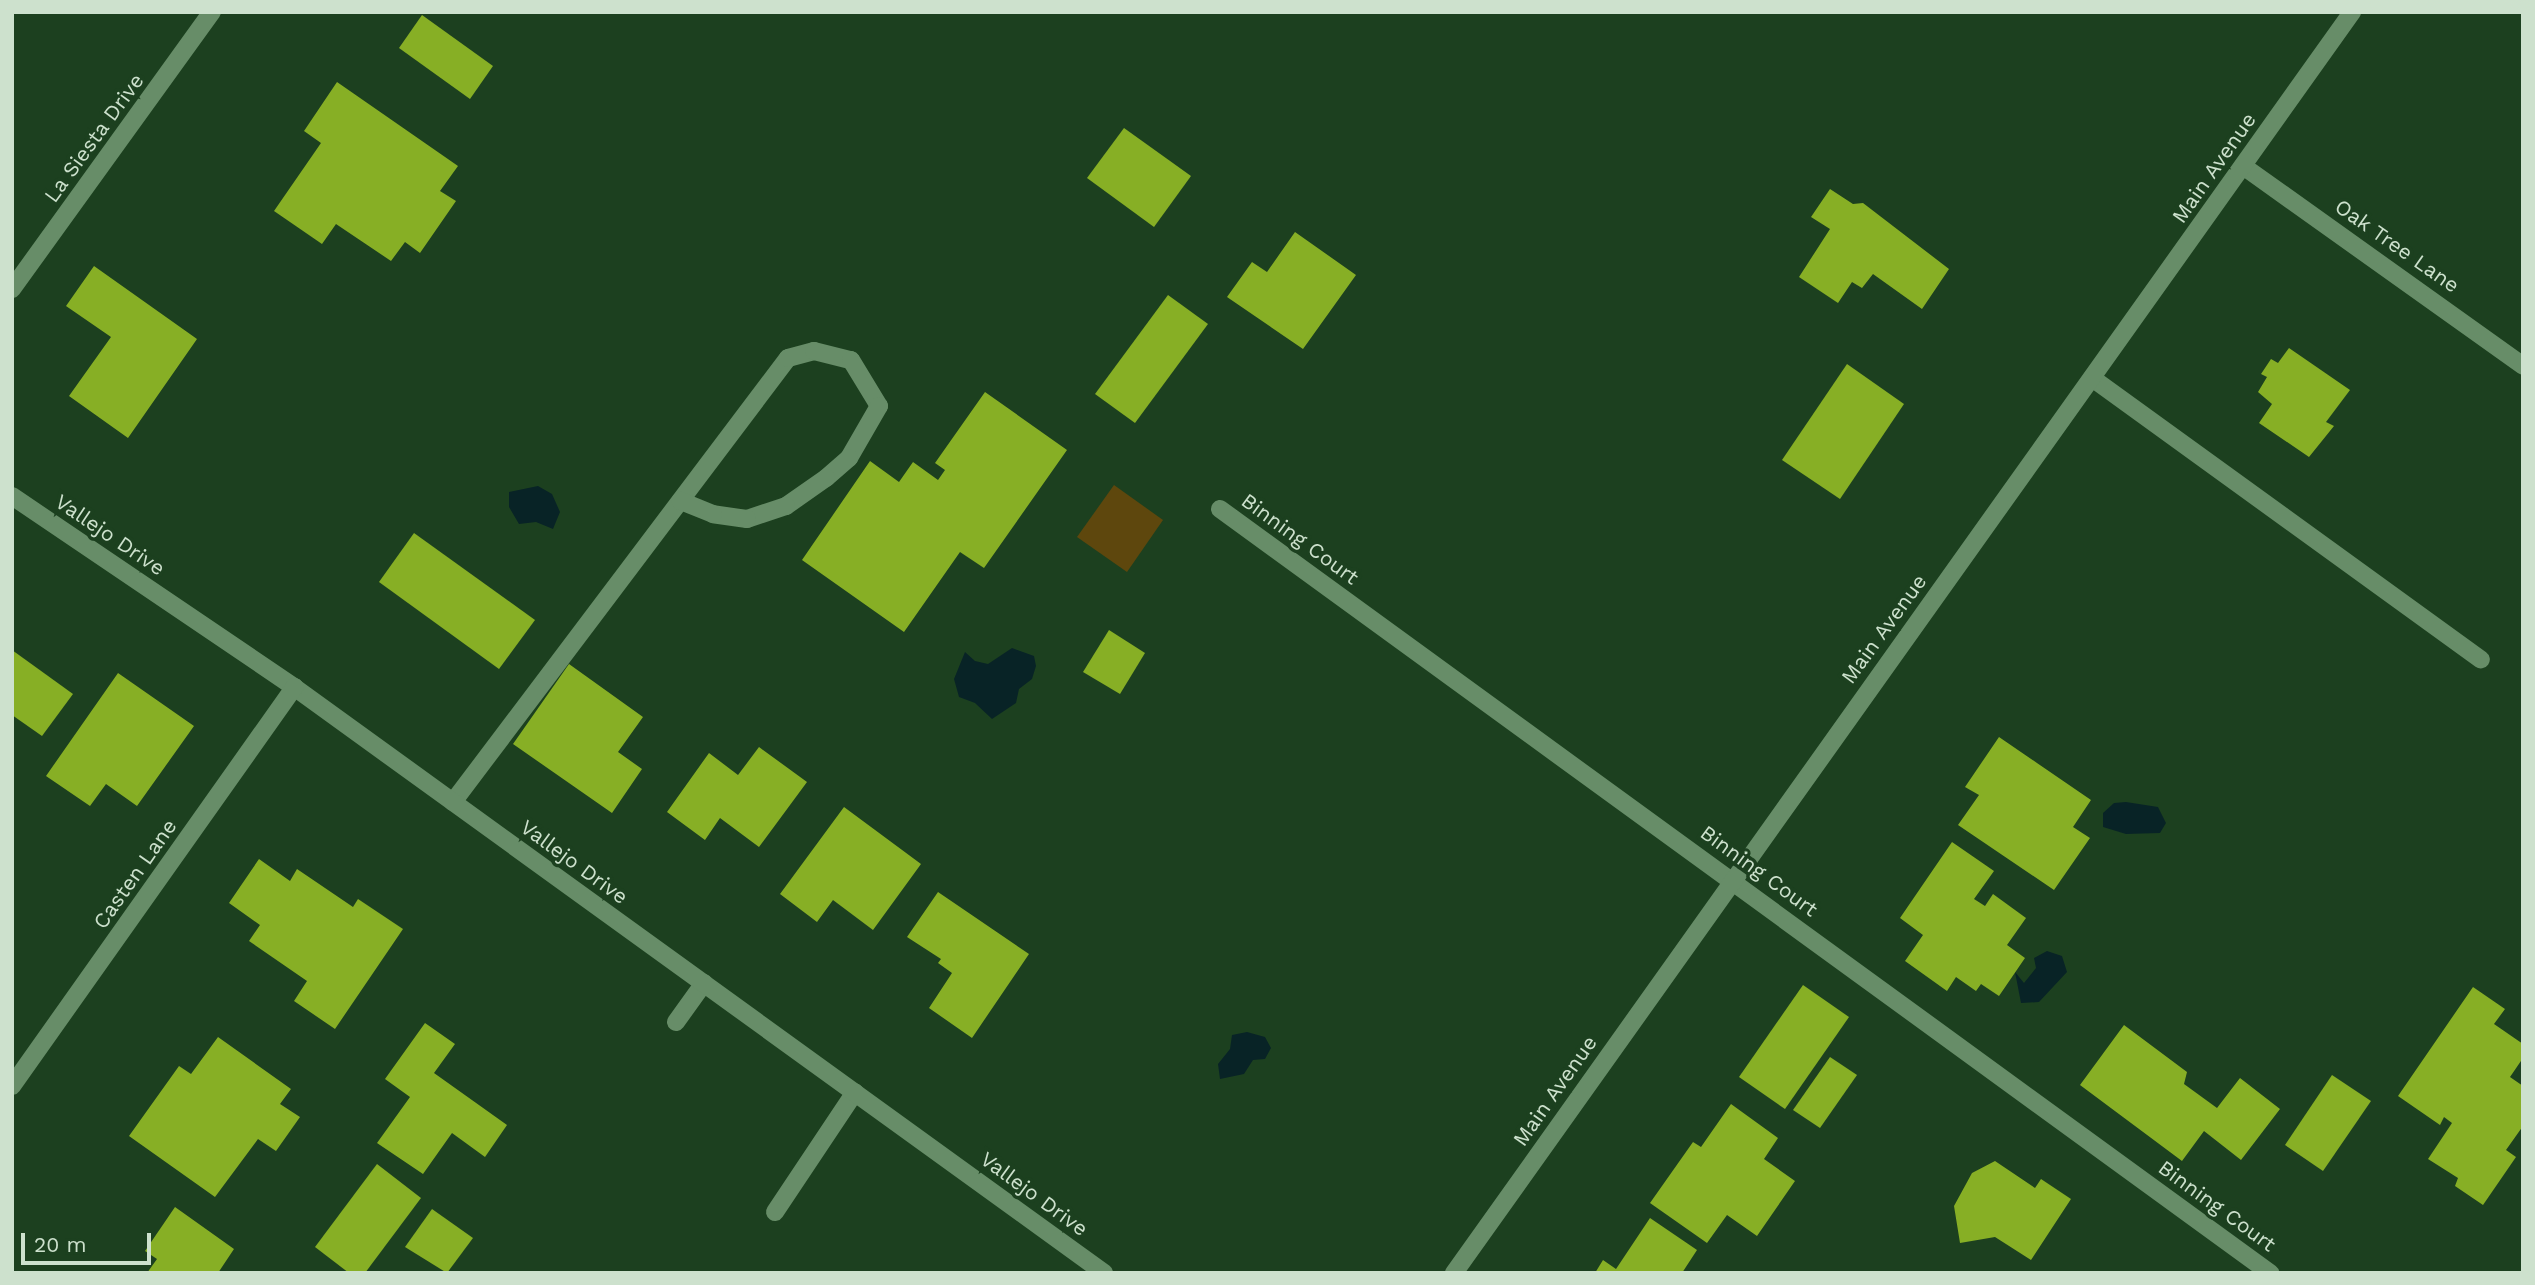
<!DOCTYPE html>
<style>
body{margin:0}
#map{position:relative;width:2535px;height:1285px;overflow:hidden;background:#1c401f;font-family:"Work Sans",sans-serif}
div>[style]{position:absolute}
.green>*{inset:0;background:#5e470d}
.water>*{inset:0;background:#082326}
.building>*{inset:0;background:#87af25}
.service>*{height:18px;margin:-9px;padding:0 9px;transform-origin:9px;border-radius:9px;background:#678d68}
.minor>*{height:18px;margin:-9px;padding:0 9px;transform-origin:9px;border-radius:9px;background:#678d68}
.tertiary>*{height:18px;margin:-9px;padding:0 9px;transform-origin:9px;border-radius:9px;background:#678d68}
span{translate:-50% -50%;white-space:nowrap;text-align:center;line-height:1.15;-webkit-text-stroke:7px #1c401f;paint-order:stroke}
.street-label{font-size:21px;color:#cde1cd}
.frame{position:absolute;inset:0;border:14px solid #cde1cd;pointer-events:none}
.scale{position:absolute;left:21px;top:1233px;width:130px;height:32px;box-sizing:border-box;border:4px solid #cde1cd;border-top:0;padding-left:9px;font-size:21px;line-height:24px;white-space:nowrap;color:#cde1cd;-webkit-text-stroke:5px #1c401f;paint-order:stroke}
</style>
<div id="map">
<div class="green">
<i style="clip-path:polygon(1114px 485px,1163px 520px,1127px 572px,1077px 537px)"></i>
</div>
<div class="water">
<i style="clip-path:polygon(538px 486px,552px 494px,560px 512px,553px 529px,536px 522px,519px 524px,509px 507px,509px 492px)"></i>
<i style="clip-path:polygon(1012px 648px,1034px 656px,1036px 666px,1032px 679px,1019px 689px,1016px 703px,992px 719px,975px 703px,959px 697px,954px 679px,965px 652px,975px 661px,988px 664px)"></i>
<i style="clip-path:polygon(2126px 802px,2158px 807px,2166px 823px,2160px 833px,2126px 834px,2103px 827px,2103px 813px,2114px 803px)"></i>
<i style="clip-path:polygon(2047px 951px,2062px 956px,2067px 972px,2039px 1002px,2021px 1003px,2015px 972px,2024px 983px,2036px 968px,2034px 958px)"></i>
<i style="clip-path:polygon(1247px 1032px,1265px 1037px,1271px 1048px,1265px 1059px,1253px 1060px,1244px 1074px,1220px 1079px,1218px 1064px,1230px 1049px,1232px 1035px)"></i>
</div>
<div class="building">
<i style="clip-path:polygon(422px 15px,493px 66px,470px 99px,399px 48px)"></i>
<i style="clip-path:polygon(337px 82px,458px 166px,440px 191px,456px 201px,420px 253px,405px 242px,391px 261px,336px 224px,322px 244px,274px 211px,321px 143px,304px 131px)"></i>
<i style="clip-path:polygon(1124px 128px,1191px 176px,1154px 227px,1087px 178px)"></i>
<i style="clip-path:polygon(1830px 189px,1853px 204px,1863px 203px,1949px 269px,1922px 309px,1873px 274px,1862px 288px,1852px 282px,1838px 303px,1799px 277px,1830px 229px,1811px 217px)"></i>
<i style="clip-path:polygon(1295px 232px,1356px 275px,1303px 349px,1227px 297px,1252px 262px,1267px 272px)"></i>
<i style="clip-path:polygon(94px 266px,197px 339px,128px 438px,69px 396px,111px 337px,66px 306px)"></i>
<i style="clip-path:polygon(1168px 295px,1208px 324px,1135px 423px,1095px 394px)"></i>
<i style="clip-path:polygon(2289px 348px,2350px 390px,2326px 422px,2334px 426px,2309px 457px,2259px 423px,2272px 404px,2258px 392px,2267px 377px,2261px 374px,2271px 359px,2278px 363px)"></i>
<i style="clip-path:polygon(1847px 364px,1904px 404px,1840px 499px,1782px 460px)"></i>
<i style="clip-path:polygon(985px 392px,1067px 450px,984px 568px,960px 552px,904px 632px,802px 560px,870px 461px,899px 482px,913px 462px,938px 480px,945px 470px,935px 463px)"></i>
<i style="clip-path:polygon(414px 533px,535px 620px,499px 669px,379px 582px)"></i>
<i style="clip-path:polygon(1109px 630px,1145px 653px,1120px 694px,1083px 672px)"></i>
<i style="clip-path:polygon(12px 650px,73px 694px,42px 736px,12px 715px)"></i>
<i style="clip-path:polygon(569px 664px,643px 717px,618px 752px,642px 769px,612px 813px,513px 744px)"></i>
<i style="clip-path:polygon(118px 673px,194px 726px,137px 806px,106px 784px,90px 806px,46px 776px)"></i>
<i style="clip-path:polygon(1999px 737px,2091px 800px,2073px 827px,2090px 838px,2054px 890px,1958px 825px,1979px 795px,1965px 787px)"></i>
<i style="clip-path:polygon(759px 747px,807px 782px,759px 847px,720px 818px,705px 840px,667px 812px,709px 753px,738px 775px)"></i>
<i style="clip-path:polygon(844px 807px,921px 864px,873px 930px,833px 900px,817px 922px,780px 894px)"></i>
<i style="clip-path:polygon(1952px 842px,1994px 871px,1974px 899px,1985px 906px,1993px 894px,2026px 918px,2007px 945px,2025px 958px,1999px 996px,1981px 984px,1976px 991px,1956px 977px,1947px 991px,1905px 961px,1923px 935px,1900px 918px)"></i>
<i style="clip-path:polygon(259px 859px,290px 881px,297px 869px,353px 907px,358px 899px,403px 929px,335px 1029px,294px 1001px,307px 981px,249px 941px,260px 925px,229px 903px)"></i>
<i style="clip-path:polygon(938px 892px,1029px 954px,972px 1038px,929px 1008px,952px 973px,938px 963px,941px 959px,907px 937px)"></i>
<i style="clip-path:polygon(1803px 985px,1849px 1017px,1785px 1109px,1739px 1077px)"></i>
<i style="clip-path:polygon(2473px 987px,2505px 1009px,2494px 1024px,2523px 1044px,2523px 1058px,2510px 1077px,2523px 1086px,2523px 1126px,2506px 1150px,2516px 1157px,2483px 1205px,2455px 1186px,2458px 1178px,2428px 1159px,2452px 1123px,2444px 1117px,2440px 1125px,2398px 1096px)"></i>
<i style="clip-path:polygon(425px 1023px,455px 1044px,434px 1073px,507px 1125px,485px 1157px,452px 1133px,423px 1174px,377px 1143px,410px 1097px,385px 1079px)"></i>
<i style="clip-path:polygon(2124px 1025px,2187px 1072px,2184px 1084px,2217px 1108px,2240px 1078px,2280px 1109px,2241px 1160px,2204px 1131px,2182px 1161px,2080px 1085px)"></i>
<i style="clip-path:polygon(218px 1037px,291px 1089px,280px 1104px,300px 1117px,276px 1151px,258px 1139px,215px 1197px,129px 1136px,179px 1066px,191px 1074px)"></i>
<i style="clip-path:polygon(1830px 1057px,1857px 1075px,1820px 1128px,1793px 1110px)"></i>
<i style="clip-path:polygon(2332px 1075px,2371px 1101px,2323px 1171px,2285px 1145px)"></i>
<i style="clip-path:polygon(1731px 1104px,1778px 1138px,1764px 1159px,1795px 1181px,1757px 1236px,1727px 1215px,1707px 1243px,1650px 1203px,1693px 1142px,1701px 1147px)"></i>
<i style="clip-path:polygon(1995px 1161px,2035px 1188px,2041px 1179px,2071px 1199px,2031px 1260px,1995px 1237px,1960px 1243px,1954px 1206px,1972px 1173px)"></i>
<i style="clip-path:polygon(377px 1164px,421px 1198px,365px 1273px,349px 1273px,315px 1247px)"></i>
<i style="clip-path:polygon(175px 1207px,234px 1249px,218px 1273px,147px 1273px,157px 1259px,145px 1251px)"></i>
<i style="clip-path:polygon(432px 1209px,473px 1238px,447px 1273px,405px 1247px)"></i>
<i style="clip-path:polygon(1650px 1218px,1697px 1250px,1682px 1273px,1595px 1273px,1603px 1260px,1616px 1269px)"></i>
</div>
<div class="service">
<i style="left:453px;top:802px;width:556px;rotate:-52.97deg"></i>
<i style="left:788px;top:358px;width:27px;rotate:-15deg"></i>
<i style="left:814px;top:351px;width:38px;rotate:14deg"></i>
<i style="left:851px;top:360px;width:54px;rotate:58.7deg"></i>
<i style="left:879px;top:406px;width:60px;rotate:120deg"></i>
<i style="left:849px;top:458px;width:30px;rotate:139deg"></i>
<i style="left:826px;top:478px;width:49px;rotate:145deg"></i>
<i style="left:786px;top:506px;width:41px;rotate:161.6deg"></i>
<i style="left:747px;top:519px;width:34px;rotate:-172deg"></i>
<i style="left:713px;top:514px;width:35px;rotate:-158deg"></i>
<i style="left:676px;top:1022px;width:48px;rotate:-54.3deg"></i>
<i style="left:775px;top:1212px;width:144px;rotate:-56.3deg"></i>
</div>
<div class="minor">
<i style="left:2243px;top:166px;width:344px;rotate:35.5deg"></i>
<i style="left:12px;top:289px;width:342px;rotate:-54.2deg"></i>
<i style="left:2092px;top:378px;width:480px;rotate:35.9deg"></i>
<i style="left:12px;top:496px;width:341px;rotate:34.1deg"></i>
<i style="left:294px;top:687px;width:1000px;rotate:35.88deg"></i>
<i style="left:1220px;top:509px;width:1299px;rotate:36.04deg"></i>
<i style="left:12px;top:1086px;width:489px;rotate:-54.7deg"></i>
</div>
<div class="tertiary">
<i style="left:1454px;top:1273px;width:1548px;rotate:-54.54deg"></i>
</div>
<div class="street-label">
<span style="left:94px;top:138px;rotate:-54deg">La Siesta Drive</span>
<span style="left:2214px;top:168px;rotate:-55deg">Main Avenue</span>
<span style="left:2397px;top:246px;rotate:35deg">Oak Tree Lane</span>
<span style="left:110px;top:535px;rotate:34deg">Vallejo Drive</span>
<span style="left:1300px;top:539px;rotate:36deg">Binning Court</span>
<span style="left:1884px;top:629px;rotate:-54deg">Main Avenue</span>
<span style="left:574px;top:862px;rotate:36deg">Vallejo Drive</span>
<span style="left:1759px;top:871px;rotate:36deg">Binning Court</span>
<span style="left:135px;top:874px;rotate:-55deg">Casten Lane</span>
<span style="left:1555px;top:1091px;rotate:-55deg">Main Avenue</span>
<span style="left:1034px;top:1194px;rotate:36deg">Vallejo Drive</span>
<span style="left:2217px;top:1206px;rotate:36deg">Binning Court</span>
</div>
<div class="frame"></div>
<div class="scale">20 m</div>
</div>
